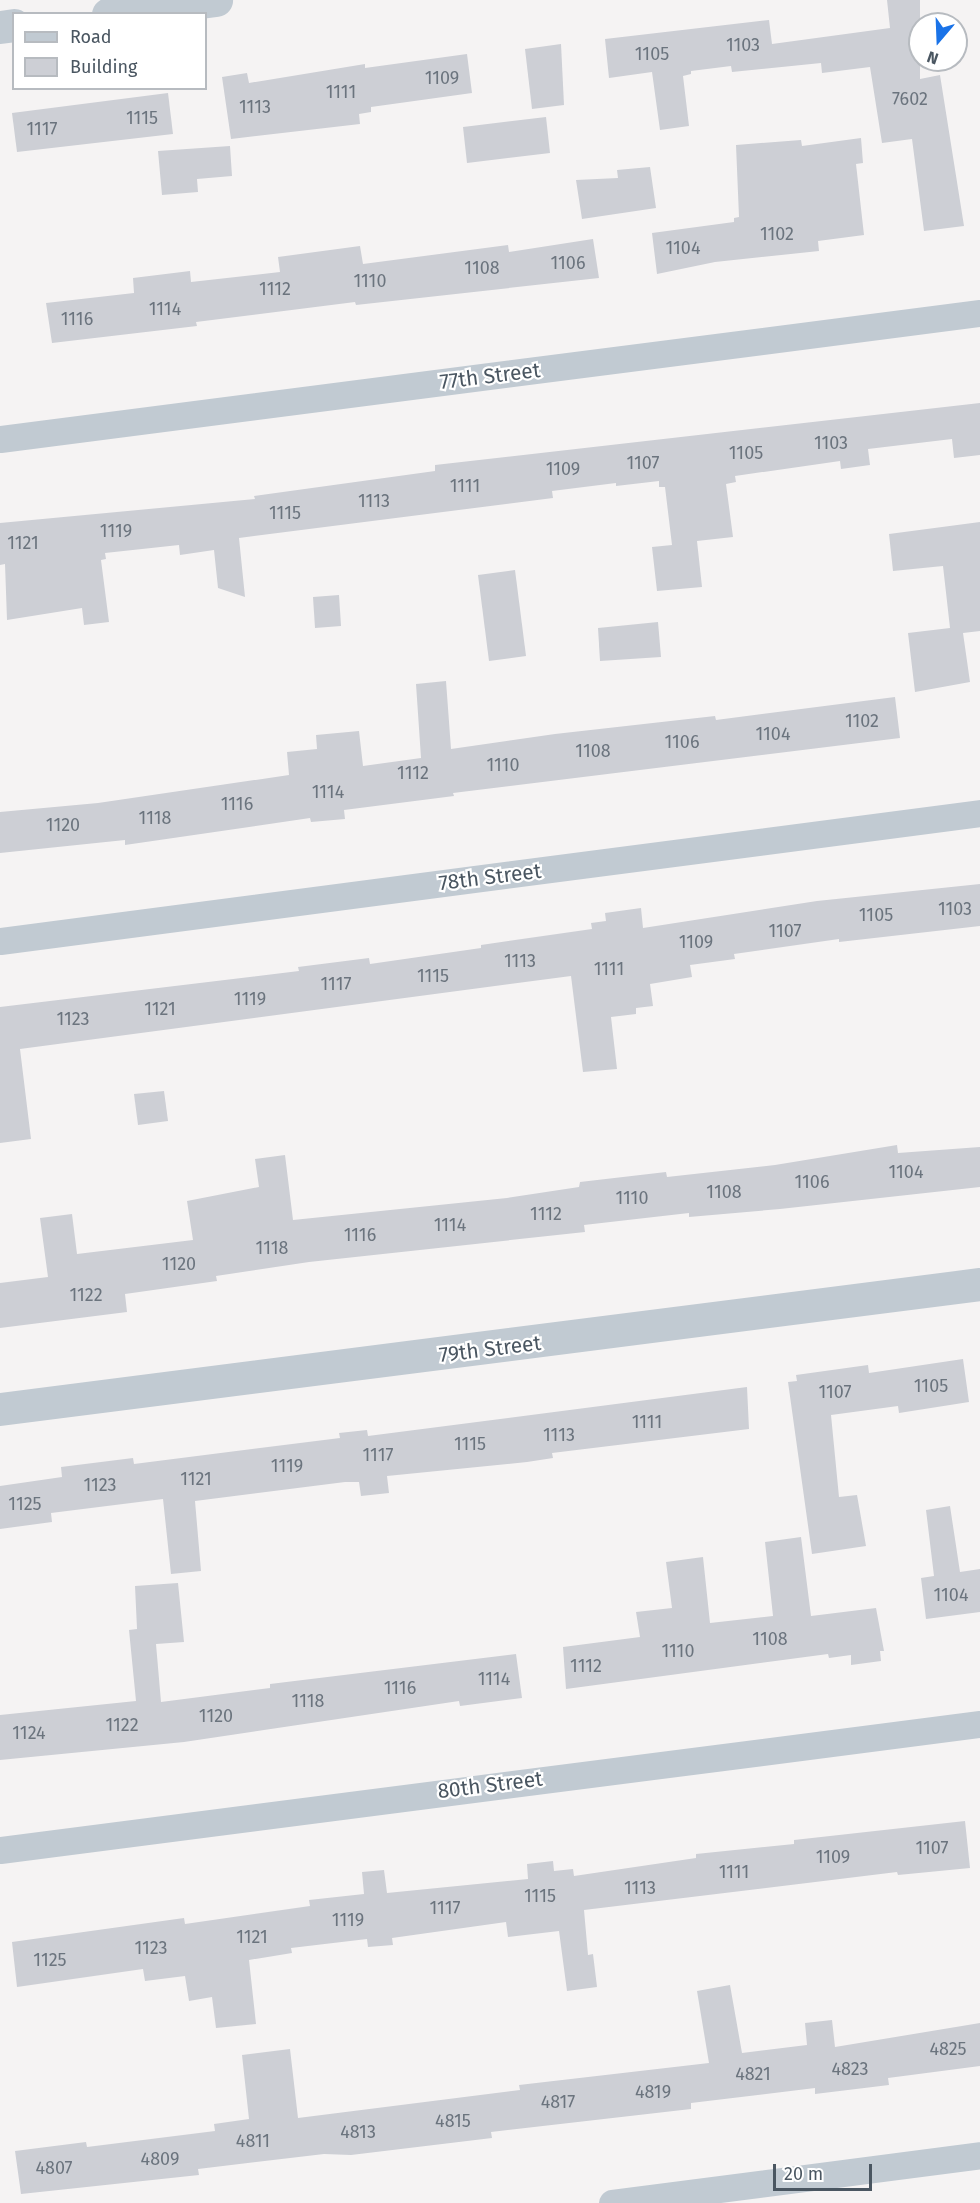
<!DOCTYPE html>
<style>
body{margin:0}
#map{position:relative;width:980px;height:2203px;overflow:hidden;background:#f5f3f3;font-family:"Fira Sans",sans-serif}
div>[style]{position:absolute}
.building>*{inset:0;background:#cdcfd5}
.minor>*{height:27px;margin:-13.5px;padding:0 13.5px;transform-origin:13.5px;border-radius:13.5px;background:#c1cad2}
.tertiary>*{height:33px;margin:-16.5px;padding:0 16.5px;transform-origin:16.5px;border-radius:16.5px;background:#c1cad2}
span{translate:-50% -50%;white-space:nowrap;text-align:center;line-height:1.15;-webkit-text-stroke:4.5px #fff;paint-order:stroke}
.number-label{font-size:18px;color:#6b747e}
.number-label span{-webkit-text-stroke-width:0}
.street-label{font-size:21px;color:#4a5661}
.legend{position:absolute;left:12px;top:12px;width:195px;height:78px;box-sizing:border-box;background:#fff;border:2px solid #b7bbc0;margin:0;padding:8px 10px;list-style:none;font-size:18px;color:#4a5661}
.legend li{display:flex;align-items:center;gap:12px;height:30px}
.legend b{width:30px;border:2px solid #b7bbc0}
.north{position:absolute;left:908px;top:12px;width:60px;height:60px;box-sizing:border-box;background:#fff;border:2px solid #b7bbc0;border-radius:50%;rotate:199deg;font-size:16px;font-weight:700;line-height:24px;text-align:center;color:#4a5661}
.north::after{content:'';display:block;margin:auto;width:21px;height:27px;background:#1a73e8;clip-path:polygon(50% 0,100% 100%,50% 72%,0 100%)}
.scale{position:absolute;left:773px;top:2164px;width:99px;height:27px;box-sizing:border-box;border:3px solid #4a5661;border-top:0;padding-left:8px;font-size:18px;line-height:21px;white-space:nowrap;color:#4a5661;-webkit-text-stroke:4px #fff;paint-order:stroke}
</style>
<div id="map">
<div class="building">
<i style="clip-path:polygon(887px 0,920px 0,920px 79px,940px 75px,964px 226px,924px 231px,912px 139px,882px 143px,870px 67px,822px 73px,821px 63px,732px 72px,731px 66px,691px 71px,691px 74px,683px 76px,689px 126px,660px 130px,652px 72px,609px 78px,605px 39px,769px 20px,772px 44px,890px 28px)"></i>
<i style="clip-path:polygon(561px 44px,564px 105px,532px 109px,525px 49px)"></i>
<i style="clip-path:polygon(467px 54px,472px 93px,371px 107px,371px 112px,359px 114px,360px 124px,231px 139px,222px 77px,247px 73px,249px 83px,365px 64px,365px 68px)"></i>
<i style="clip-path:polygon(168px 93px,173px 134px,17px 152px,12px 113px)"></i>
<i style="clip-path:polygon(546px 117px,550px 153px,467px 163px,463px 127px)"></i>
<i style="clip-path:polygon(861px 138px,863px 163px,856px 164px,864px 235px,818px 241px,819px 251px,715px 262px,657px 274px,652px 233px,734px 222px,734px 218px,739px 217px,736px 145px,801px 140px,802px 146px)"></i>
<i style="clip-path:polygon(230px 146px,232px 176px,197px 179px,198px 192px,162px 195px,158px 151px)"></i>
<i style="clip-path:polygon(650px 167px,656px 208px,582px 219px,576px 180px,618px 178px,617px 170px)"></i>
<i style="clip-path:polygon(593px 239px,599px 278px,356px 305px,355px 302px,196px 322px,197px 326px,52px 343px,46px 303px,134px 293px,133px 278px,190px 271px,191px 282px,280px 272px,278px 257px,360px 246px,363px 264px,508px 245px,509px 252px)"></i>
<i style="clip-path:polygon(980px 403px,980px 455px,954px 458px,952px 439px,868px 449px,870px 465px,841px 469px,840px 461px,735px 476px,736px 482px,726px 484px,733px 537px,697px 541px,702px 587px,657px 591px,652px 547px,672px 545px,665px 487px,659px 487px,659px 481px,616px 486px,616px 483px,552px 491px,553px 498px,239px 538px,245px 597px,218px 588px,214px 550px,180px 555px,179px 545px,105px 553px,106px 559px,101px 560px,109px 622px,84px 625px,82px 608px,7px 620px,5px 564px,0 565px,0 523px,255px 499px,254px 496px,435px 471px,435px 465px)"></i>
<i style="clip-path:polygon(980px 522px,980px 631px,963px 633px,970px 682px,915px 692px,908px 633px,950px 628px,943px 566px,893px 571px,889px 534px)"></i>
<i style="clip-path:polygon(515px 570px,526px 656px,489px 661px,478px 575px)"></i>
<i style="clip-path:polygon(339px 595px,341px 626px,315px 628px,313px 597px)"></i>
<i style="clip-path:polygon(658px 622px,661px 657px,600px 661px,598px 628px)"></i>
<i style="clip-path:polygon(446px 681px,451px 749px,555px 734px,715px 716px,716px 720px,895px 697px,900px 738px,453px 793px,454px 796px,344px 810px,345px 819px,311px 822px,310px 818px,125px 845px,125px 840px,0 853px,0 812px,98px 803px,289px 775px,287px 752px,317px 749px,316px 735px,359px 731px,363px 766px,421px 758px,416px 684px)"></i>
<i style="clip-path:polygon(980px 884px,980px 926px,839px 942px,839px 939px,734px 954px,735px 959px,690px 965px,692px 977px,650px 984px,653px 1006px,636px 1008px,636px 1014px,611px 1017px,617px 1069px,583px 1072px,571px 976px,20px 1049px,31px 1139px,0 1143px,0 1007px,299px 971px,298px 967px,369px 958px,370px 964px,481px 948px,481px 945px,592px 929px,591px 923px,606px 921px,605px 913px,641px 908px,643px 928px,817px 901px)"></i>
<i style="clip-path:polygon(164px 1091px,168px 1121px,138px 1125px,134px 1094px)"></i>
<i style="clip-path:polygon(897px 1145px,898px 1153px,980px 1147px,980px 1187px,780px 1209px,689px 1217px,689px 1213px,584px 1225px,585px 1232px,309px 1262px,216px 1276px,217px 1281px,125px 1294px,127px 1312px,0 1328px,0 1283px,48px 1277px,40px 1218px,72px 1214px,77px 1254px,193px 1240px,187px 1201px,259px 1187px,255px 1159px,285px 1155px,293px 1220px,507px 1198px,579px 1187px,580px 1182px,666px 1172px,667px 1177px,775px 1165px)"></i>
<i style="clip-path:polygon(963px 1359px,969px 1402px,899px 1413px,898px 1406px,831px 1415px,839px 1497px,857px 1495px,866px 1546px,812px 1554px,788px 1382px,797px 1381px,796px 1375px,868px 1365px,869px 1373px)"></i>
<i style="clip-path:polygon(747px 1387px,749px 1429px,552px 1453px,553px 1458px,527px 1462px,387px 1476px,389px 1493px,361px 1496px,359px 1482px,345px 1482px,195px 1501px,201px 1571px,171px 1574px,163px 1499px,51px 1513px,52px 1522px,0 1529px,0 1486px,62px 1477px,61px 1467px,133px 1458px,134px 1464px,340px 1438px,339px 1433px,367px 1430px,368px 1436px)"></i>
<i style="clip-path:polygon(950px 1506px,960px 1572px,980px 1569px,980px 1612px,926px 1619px,921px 1578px,934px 1576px,926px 1510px)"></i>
<i style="clip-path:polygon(801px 1537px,811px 1616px,876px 1608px,884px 1651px,880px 1651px,881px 1661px,851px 1665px,851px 1655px,829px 1658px,828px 1654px,566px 1689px,563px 1647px,640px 1637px,636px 1612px,672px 1608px,666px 1562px,703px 1557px,710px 1623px,773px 1616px,765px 1542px)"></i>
<i style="clip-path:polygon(178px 1583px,184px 1642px,156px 1644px,161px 1702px,270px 1688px,270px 1684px,516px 1654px,522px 1698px,460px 1706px,459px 1701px,184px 1742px,0 1760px,0 1715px,136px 1701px,129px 1630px,137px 1629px,135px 1586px)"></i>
<i style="clip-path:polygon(965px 1821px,970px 1868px,898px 1875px,897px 1872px,584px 1910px,588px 1955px,593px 1954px,597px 1987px,567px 1991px,559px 1931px,508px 1937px,506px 1922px,392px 1938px,393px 1945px,368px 1947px,367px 1939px,291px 1948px,292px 1953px,249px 1960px,256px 2024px,216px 2028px,212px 1997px,189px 2001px,185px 1976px,145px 1981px,143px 1969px,17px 1987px,12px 1942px,184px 1918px,185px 1924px,310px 1906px,309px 1900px,364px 1894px,362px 1872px,384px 1870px,387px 1893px,528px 1879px,527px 1864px,553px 1861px,554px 1871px,573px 1869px,574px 1876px,696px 1858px,696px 1854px,794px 1844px,794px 1840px)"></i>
<i style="clip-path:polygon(730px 1985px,742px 2053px,807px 2045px,805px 2023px,832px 2020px,835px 2047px,980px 2023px,980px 2066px,888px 2078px,889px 2085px,815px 2094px,815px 2088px,691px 2103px,691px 2109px,491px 2132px,492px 2138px,351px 2155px,324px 2154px,198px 2169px,199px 2175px,21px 2194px,15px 2151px,86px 2142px,87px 2147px,215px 2131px,214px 2124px,249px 2119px,242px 2055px,290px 2049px,298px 2118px,520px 2090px,519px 2085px,709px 2063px,697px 1991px)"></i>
</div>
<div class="minor">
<i style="left:0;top:439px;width:988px;rotate:-7.33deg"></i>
<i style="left:0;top:941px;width:988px;rotate:-7.44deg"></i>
<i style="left:0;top:1850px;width:988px;rotate:-7.33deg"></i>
<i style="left:612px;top:2203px;width:371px;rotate:-7.4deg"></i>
</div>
<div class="tertiary">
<i style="left:108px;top:14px;width:109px;rotate:-7.4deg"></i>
<i style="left:0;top:27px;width:14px;rotate:-8deg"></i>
<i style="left:0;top:1409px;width:988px;rotate:-7.27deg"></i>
</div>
<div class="number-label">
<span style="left:743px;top:45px">1103</span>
<span style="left:652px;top:54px">1105</span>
<span style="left:442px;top:78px">1109</span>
<span style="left:341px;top:92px">1111</span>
<span style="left:910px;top:99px">7602</span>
<span style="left:255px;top:107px">1113</span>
<span style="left:142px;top:118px">1115</span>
<span style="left:42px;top:129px">1117</span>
<span style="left:777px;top:234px">1102</span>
<span style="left:683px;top:248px">1104</span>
<span style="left:568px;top:263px">1106</span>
<span style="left:482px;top:268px">1108</span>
<span style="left:370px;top:281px">1110</span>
<span style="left:275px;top:289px">1112</span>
<span style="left:165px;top:309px">1114</span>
<span style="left:77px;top:319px">1116</span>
<span style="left:831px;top:443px">1103</span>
<span style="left:746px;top:453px">1105</span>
<span style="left:643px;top:463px">1107</span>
<span style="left:563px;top:469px">1109</span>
<span style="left:465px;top:486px">1111</span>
<span style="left:374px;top:501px">1113</span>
<span style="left:285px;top:513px">1115</span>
<span style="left:116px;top:531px">1119</span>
<span style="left:23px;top:543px">1121</span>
<span style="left:862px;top:721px">1102</span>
<span style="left:773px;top:734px">1104</span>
<span style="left:682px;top:742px">1106</span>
<span style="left:593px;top:751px">1108</span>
<span style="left:503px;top:765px">1110</span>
<span style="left:413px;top:773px">1112</span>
<span style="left:328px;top:792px">1114</span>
<span style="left:237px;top:804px">1116</span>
<span style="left:155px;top:818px">1118</span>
<span style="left:63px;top:825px">1120</span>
<span style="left:955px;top:909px">1103</span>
<span style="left:876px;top:915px">1105</span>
<span style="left:785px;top:931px">1107</span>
<span style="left:696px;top:942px">1109</span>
<span style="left:520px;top:961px">1113</span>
<span style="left:609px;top:969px">1111</span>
<span style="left:433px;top:976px">1115</span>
<span style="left:336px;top:984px">1117</span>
<span style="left:250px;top:999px">1119</span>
<span style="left:160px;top:1009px">1121</span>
<span style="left:73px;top:1019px">1123</span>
<span style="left:906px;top:1172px">1104</span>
<span style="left:812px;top:1182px">1106</span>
<span style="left:724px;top:1192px">1108</span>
<span style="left:632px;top:1198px">1110</span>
<span style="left:546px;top:1214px">1112</span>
<span style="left:450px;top:1225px">1114</span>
<span style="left:360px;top:1235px">1116</span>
<span style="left:272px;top:1248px">1118</span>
<span style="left:179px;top:1264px">1120</span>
<span style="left:86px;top:1295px">1122</span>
<span style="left:931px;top:1386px">1105</span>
<span style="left:835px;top:1392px">1107</span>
<span style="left:647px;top:1422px">1111</span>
<span style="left:559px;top:1435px">1113</span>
<span style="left:470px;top:1444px">1115</span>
<span style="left:378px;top:1455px">1117</span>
<span style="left:287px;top:1466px">1119</span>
<span style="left:196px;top:1479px">1121</span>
<span style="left:100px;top:1485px">1123</span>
<span style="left:25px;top:1504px">1125</span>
<span style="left:951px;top:1595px">1104</span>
<span style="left:770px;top:1639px">1108</span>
<span style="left:678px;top:1651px">1110</span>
<span style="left:586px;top:1666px">1112</span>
<span style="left:494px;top:1679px">1114</span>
<span style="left:400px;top:1688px">1116</span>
<span style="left:308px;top:1701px">1118</span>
<span style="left:216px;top:1716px">1120</span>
<span style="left:122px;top:1725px">1122</span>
<span style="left:29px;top:1733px">1124</span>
<span style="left:932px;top:1848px">1107</span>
<span style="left:833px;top:1857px">1109</span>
<span style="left:734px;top:1872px">1111</span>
<span style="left:640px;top:1888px">1113</span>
<span style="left:540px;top:1896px">1115</span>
<span style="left:445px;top:1908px">1117</span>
<span style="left:348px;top:1920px">1119</span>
<span style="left:252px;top:1937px">1121</span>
<span style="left:151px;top:1948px">1123</span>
<span style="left:50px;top:1960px">1125</span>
<span style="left:948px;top:2049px">4825</span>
<span style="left:850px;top:2069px">4823</span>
<span style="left:753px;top:2074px">4821</span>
<span style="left:653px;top:2092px">4819</span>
<span style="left:558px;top:2102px">4817</span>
<span style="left:453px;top:2121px">4815</span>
<span style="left:358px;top:2132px">4813</span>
<span style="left:253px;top:2141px">4811</span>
<span style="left:160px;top:2159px">4809</span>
<span style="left:54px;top:2168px">4807</span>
</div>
<div class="street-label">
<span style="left:490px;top:376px;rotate:-7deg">77th Street</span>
<span style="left:490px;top:877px;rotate:-7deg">78th Street</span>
<span style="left:490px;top:1349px;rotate:-7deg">79th Street</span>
<span style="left:490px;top:1785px;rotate:-7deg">80th Street</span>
</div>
<ul class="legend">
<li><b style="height:8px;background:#c1cad2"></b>Road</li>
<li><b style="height:16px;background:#cdcfd5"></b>Building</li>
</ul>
<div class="north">N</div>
<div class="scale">20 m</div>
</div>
